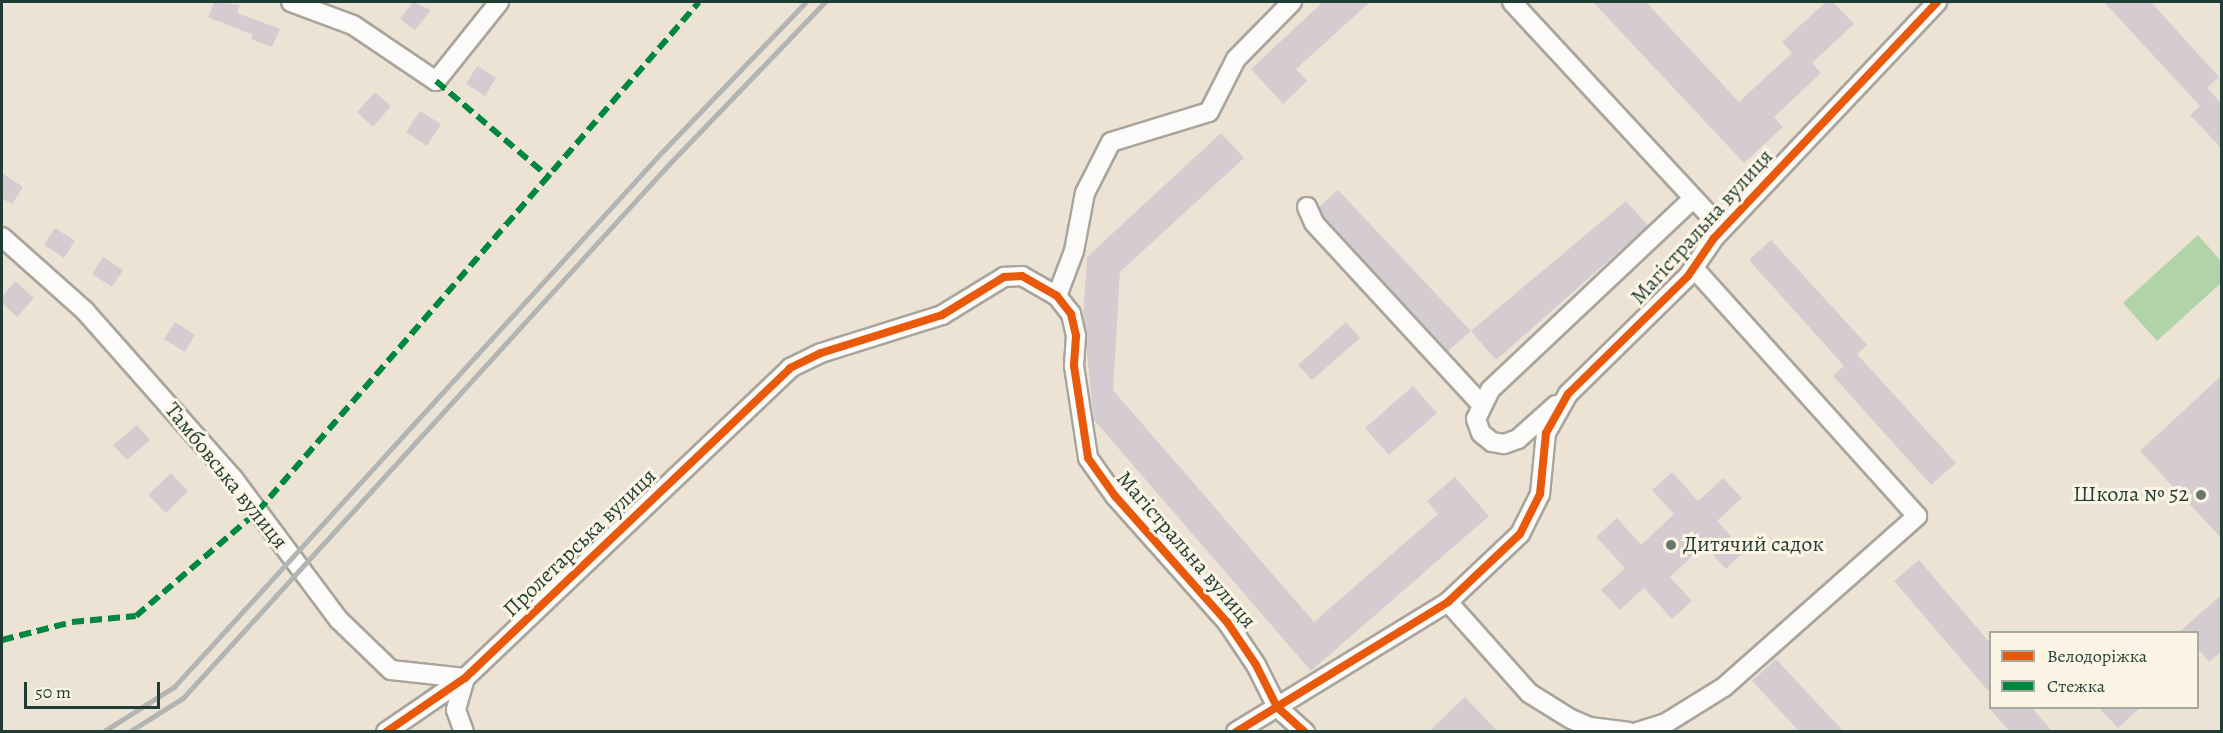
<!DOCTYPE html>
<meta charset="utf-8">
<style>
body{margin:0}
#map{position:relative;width:2223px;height:733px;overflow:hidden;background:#ede3d5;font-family:Alegreya,serif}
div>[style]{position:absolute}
.green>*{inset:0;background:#b0d4a7}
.building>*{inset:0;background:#d5ccd2}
.roads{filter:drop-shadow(2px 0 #a8a59c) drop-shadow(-2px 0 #a8a59c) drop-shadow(0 2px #a8a59c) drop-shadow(0 -2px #a8a59c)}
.minor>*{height:18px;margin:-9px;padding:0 9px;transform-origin:9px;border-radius:9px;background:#fcfbf9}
.rail>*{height:4.5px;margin:-2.25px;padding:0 2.25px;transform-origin:2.25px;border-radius:2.25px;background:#b3b5b2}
.quiet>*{height:6px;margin-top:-3px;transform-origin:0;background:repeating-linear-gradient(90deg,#00873e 0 12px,transparent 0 18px)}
.cycleway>*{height:8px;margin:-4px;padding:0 4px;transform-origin:4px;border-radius:4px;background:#e8590c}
.dots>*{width:16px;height:16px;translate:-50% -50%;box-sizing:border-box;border:3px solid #fcf5e5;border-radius:50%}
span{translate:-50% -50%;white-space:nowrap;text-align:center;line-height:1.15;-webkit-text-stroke:6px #fcf5e5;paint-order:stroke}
.street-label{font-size:22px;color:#1f3d34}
.poi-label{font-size:22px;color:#1f3d34}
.right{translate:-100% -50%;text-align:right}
.left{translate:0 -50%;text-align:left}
.frame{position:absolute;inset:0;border:3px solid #1f3d34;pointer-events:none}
.legend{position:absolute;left:1989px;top:631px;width:210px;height:78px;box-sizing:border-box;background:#fcf5e5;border:2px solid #a4ab9e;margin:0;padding:8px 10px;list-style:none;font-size:18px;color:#1f3d34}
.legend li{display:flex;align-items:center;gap:12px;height:30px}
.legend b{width:30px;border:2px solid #a4ab9e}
.scale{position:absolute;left:24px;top:682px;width:136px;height:27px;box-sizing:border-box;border:3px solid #1f3d34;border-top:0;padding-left:8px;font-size:18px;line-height:21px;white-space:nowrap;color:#1f3d34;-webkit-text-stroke:4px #fcf5e5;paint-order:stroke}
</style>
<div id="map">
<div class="green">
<i style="clip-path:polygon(2198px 235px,2221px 261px,2221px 283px,2157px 341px,2123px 303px)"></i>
</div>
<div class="building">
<i style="clip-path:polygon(214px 2px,240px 5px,237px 13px,280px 29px,272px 47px,251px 39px,253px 35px,208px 17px)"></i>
<i style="clip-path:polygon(413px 2px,431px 10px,415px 30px,400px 19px)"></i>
<i style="clip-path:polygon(1323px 2px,1370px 2px,1296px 69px,1307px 81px,1283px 104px,1251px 69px)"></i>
<i style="clip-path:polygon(1593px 2px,1646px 2px,1739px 102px,1792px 53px,1782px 42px,1826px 2px,1833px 2px,1854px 24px,1812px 63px,1821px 73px,1774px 117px,1783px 127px,1744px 163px)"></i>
<i style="clip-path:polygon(2104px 2px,2151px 2px,2219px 77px,2207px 88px,2222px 104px,2222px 149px,2190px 115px,2200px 106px)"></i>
<i style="clip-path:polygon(477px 66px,496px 78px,485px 96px,466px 84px)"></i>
<i style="clip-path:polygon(375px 92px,391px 106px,373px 127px,357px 112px)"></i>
<i style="clip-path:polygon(420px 111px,441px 124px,427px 146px,406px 132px)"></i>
<i style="clip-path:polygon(1221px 133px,1244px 158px,1120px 272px,1113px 390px,1314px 622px,1438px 514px,1427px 501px,1455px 477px,1489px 516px,1311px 671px,1094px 420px,1083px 317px,1087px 257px)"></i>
<i style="clip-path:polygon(2px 173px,23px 187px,12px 204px,2px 198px)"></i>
<i style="clip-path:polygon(1338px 190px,1471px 331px,1448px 351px,1324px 217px,1319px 207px)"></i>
<i style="clip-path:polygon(1626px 201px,1648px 226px,1496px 360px,1471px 331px)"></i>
<i style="clip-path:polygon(55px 228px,75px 241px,64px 258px,44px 245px)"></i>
<i style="clip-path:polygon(1771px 240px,1867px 345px,1857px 354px,1956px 463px,1931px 485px,1833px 376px,1844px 366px,1749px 260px)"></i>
<i style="clip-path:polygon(103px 257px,123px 270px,112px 287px,92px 274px)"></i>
<i style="clip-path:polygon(15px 281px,34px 298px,17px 317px,2px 303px,2px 297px)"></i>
<i style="clip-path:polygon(175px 322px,195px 335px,185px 352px,164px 339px)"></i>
<i style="clip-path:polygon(1346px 322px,1360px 338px,1312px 380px,1298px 365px)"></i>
<i style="clip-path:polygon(2222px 375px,2222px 539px,2140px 451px)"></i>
<i style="clip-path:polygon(1413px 386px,1437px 413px,1389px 455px,1365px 428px)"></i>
<i style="clip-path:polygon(137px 425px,150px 440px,127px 460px,113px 445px)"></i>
<i style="clip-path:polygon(1672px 472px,1698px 501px,1723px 478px,1742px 498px,1717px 521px,1745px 551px,1726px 569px,1704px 545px,1670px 577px,1692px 601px,1672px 619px,1644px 588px,1620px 610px,1601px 590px,1625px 568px,1596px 537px,1617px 518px,1641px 545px,1674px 514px,1652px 490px)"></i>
<i style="clip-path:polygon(171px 473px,188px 491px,166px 513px,148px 495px)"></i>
<i style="clip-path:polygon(1919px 560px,1990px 643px,1990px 693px,1894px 581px)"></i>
<i style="clip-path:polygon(2222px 594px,2222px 651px,2209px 662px,2198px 649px,2198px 633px,2178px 633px)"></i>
<i style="clip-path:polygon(1776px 659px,1844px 732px,1800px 732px,1752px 681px)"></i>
<i style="clip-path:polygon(1465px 697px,1498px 732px,1428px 732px)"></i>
<i style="clip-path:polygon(1989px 708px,2032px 708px,2053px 732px,2010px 732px)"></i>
<i style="clip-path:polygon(2099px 708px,2140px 708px,2118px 728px)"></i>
</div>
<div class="roads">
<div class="minor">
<i style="left:291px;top:2px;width:66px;rotate:20.4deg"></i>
<i style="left:353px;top:25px;width:100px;rotate:34deg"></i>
<i style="left:436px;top:81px;width:101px;rotate:-51.4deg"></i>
<i style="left:1512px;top:2px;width:309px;rotate:47.2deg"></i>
<i style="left:1307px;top:207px;width:17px;rotate:66deg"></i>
<i style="left:1314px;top:223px;width:246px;rotate:47.3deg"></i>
<i style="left:2px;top:237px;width:111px;rotate:41.7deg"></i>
<i style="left:85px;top:311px;width:223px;rotate:48.5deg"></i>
<i style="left:233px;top:478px;width:177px;rotate:53.3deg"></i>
<i style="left:339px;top:620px;width:72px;rotate:43.9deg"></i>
<i style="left:391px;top:670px;width:74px;rotate:6.2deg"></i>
<i style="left:465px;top:678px;width:33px;rotate:106deg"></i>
<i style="left:456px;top:710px;width:23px;rotate:70deg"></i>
<i style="left:1057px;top:296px;width:48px;rotate:-69.3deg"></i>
<i style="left:1074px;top:251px;width:59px;rotate:-79.3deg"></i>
<i style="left:1085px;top:193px;width:57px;rotate:-63deg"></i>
<i style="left:1111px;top:142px;width:102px;rotate:-17deg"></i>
<i style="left:1209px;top:112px;width:59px;rotate:-63deg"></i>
<i style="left:1236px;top:59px;width:80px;rotate:-45.5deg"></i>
<i style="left:1556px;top:405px;width:51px;rotate:138.2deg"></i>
<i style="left:1518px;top:439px;width:15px;rotate:160deg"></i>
<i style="left:1504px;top:444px;width:12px;rotate:-171deg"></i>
<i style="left:1492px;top:442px;width:14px;rotate:-141deg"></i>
<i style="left:1481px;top:433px;width:15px;rotate:-110deg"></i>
<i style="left:1476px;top:419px;width:32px;rotate:-64deg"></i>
<i style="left:1490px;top:390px;width:279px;rotate:-43.3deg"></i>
<i style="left:1448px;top:602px;width:122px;rotate:48.3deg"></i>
<i style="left:1529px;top:693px;width:49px;rotate:31.8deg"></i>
<i style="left:1571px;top:719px;width:21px;rotate:23deg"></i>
<i style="left:1590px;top:727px;width:38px;rotate:7deg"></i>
<i style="left:386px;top:732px;width:96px;rotate:-34.4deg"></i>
<i style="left:465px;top:678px;width:449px;rotate:-43.6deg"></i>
<i style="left:790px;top:368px;width:34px;rotate:-26deg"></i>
<i style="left:821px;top:353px;width:127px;rotate:-17.4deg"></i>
<i style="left:942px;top:315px;width:73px;rotate:-31.5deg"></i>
<i style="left:1004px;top:277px;width:18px;rotate:-3deg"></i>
<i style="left:1022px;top:276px;width:40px;rotate:29.7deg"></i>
<i style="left:1057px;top:296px;width:23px;rotate:52deg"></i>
<i style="left:1071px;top:314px;width:23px;rotate:77deg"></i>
<i style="left:1076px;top:336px;width:30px;rotate:94deg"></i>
<i style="left:1074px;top:366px;width:93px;rotate:81.3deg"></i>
<i style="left:1088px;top:458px;width:47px;rotate:54.6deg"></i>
<i style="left:1115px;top:496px;width:169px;rotate:48.4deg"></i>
<i style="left:1227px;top:622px;width:52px;rotate:56deg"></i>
<i style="left:1256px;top:665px;width:47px;rotate:63.4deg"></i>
<i style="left:1277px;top:707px;width:38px;rotate:42deg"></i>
<i style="left:1236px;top:732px;width:249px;rotate:-31.5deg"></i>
<i style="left:1448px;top:602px;width:99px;rotate:-43.4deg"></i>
<i style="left:1520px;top:534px;width:45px;rotate:-63.4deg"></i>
<i style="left:1540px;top:494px;width:61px;rotate:-84.4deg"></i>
<i style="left:1546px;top:433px;width:45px;rotate:-60.6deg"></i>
<i style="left:1568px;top:394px;width:168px;rotate:-44.5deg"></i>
<i style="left:1688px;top:276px;width:46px;rotate:-55.6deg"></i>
<i style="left:1714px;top:238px;width:325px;rotate:-46.6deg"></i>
<i style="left:1637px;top:732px;width:30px;rotate:-17deg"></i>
<i style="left:1666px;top:723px;width:68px;rotate:-31.8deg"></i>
<i style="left:1724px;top:687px;width:258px;rotate:-41.5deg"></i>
<i style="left:1917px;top:516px;width:334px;rotate:-132deg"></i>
</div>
</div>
<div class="rail">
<i style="left:103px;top:732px;width:84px;rotate:-32.4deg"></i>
<i style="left:174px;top:687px;width:724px;rotate:-47.63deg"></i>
<i style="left:662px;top:152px;width:208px;rotate:-46.2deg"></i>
<i style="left:129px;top:732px;width:64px;rotate:-32.2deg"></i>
<i style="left:183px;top:698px;width:726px;rotate:-47.68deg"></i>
<i style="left:672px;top:161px;width:221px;rotate:-46.1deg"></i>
</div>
<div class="quiet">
<i style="left:436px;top:81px;width:150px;rotate:40.4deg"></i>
<i style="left:2px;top:640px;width:72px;rotate:-14.4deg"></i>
<i style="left:72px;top:622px;width:64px;rotate:-5.4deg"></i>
<i style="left:136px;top:616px;width:161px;rotate:-40.7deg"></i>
<i style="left:258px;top:511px;width:673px;rotate:-49.09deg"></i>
</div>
<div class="cycleway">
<i style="left:386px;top:732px;width:96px;rotate:-34.4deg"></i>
<i style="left:465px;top:678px;width:449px;rotate:-43.6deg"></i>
<i style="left:790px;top:368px;width:34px;rotate:-26deg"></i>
<i style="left:821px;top:353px;width:127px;rotate:-17.4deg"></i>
<i style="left:942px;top:315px;width:73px;rotate:-31.5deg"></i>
<i style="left:1004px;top:277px;width:18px;rotate:-3deg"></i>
<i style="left:1022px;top:276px;width:40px;rotate:29.7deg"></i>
<i style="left:1057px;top:296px;width:23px;rotate:52deg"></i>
<i style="left:1071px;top:314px;width:23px;rotate:77deg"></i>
<i style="left:1076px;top:336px;width:30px;rotate:94deg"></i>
<i style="left:1074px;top:366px;width:93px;rotate:81.3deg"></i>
<i style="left:1088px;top:458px;width:47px;rotate:54.6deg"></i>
<i style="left:1115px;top:496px;width:169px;rotate:48.4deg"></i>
<i style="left:1227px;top:622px;width:52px;rotate:56deg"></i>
<i style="left:1256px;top:665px;width:47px;rotate:63.4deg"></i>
<i style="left:1277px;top:707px;width:38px;rotate:42deg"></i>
<i style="left:1236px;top:732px;width:249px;rotate:-31.5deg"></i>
<i style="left:1448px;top:602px;width:99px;rotate:-43.4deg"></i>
<i style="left:1520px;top:534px;width:45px;rotate:-63.4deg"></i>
<i style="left:1540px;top:494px;width:61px;rotate:-84.4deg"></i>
<i style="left:1546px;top:433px;width:45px;rotate:-60.6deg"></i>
<i style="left:1568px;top:394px;width:168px;rotate:-44.5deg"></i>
<i style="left:1688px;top:276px;width:46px;rotate:-55.6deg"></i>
<i style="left:1714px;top:238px;width:325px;rotate:-46.6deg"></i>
</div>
<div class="dots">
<i style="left:2201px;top:495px;background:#67776c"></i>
<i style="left:1671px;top:545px;background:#67776c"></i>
</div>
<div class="street-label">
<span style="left:1702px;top:227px;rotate:-48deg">Магістральна вулиця</span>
<span style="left:226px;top:476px;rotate:51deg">Тамбовська вулиця</span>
<span style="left:580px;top:543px;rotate:-44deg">Пролетарська вулиця</span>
<span style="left:1186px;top:550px;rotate:49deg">Магістральна вулиця</span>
</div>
<div class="poi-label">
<span class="right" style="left:2189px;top:495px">Школа № 52</span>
<span class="left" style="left:1683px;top:545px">Дитячий садок</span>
</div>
<div class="frame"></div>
<ul class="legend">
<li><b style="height:8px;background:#e8590c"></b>Велодоріжка</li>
<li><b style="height:8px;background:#00873e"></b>Стежка</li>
</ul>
<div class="scale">50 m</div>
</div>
